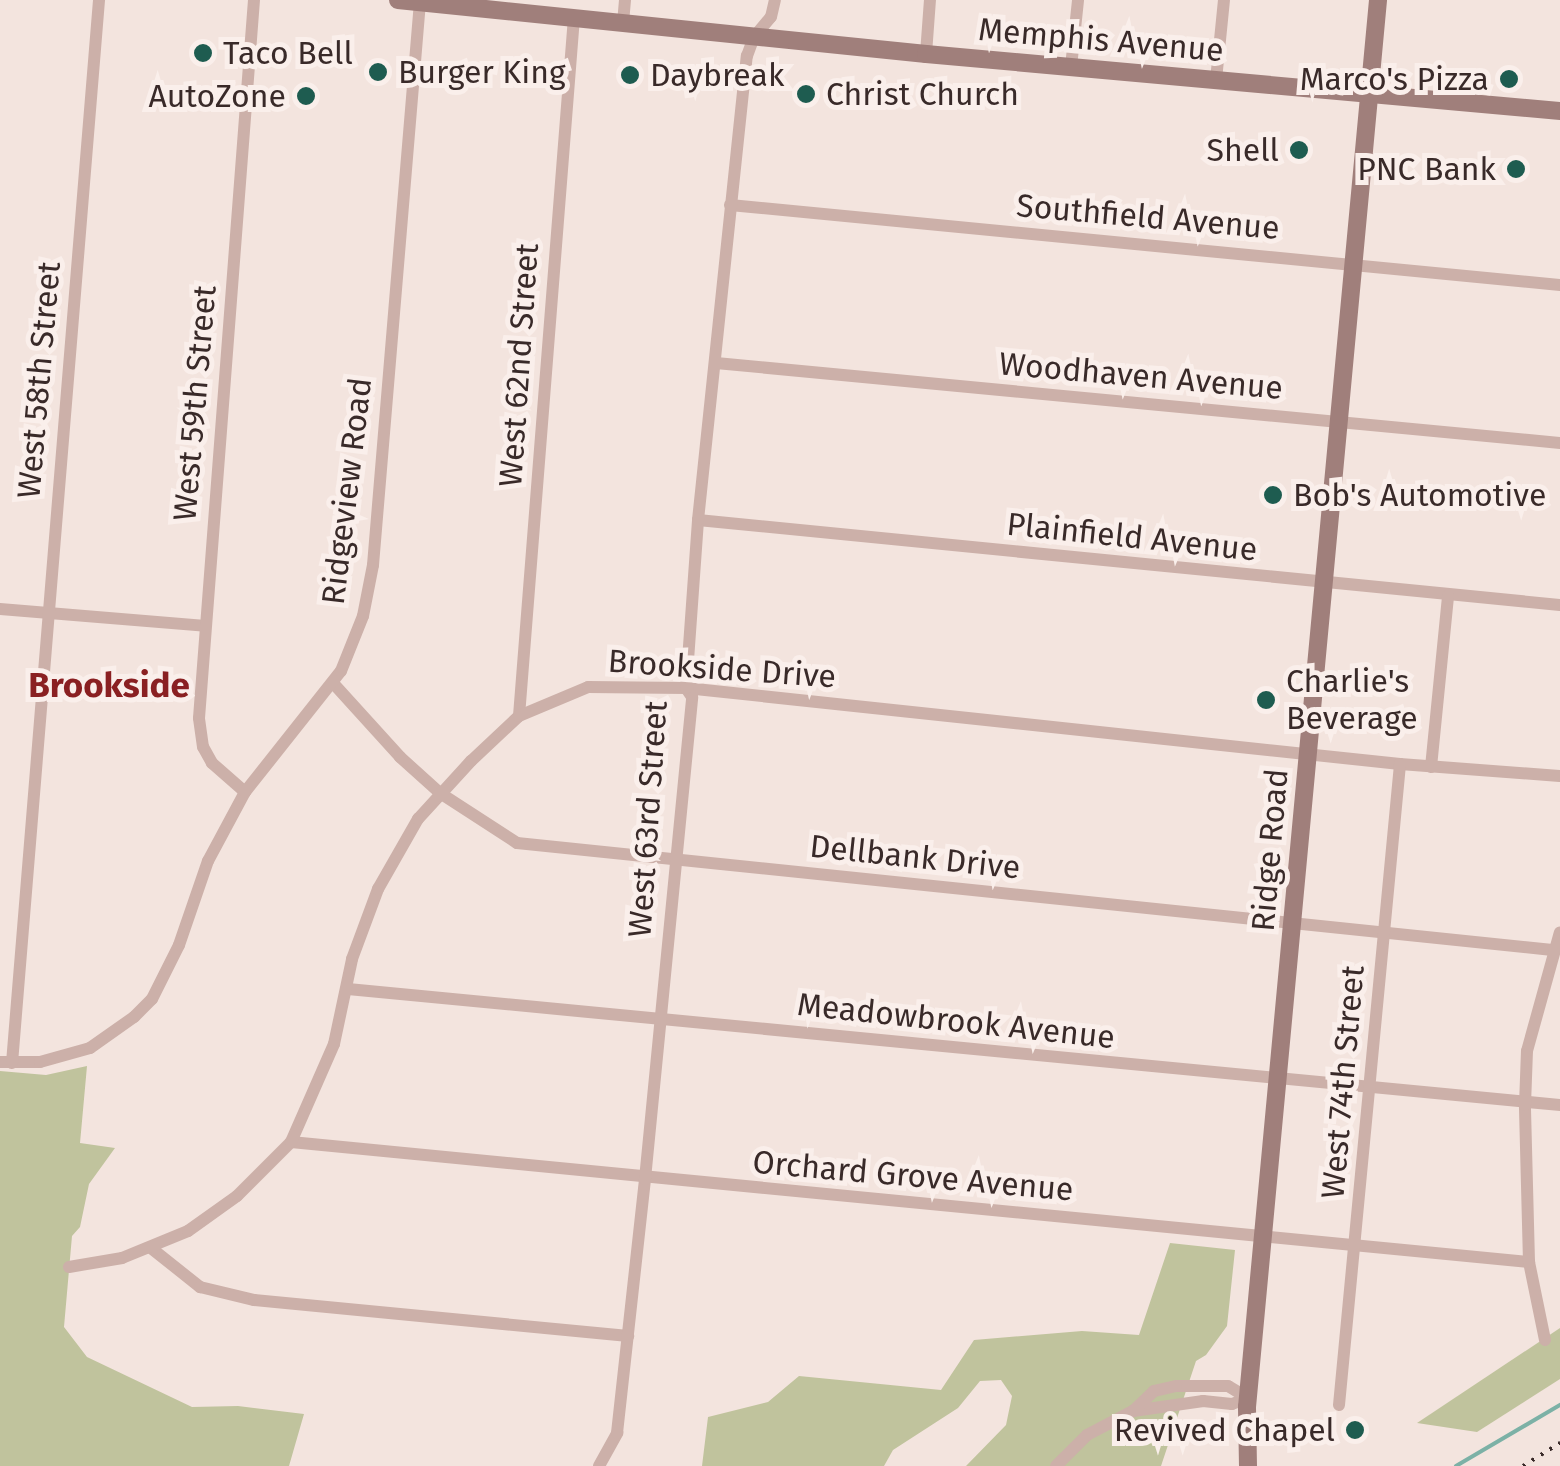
<!DOCTYPE html>
<style>
body{margin:0}
#map{position:relative;width:1560px;height:1466px;overflow:hidden;background:#f3e4de;font-family:"Fira Sans",sans-serif}
div>[style]{position:absolute}
.green>*{inset:0;background:#c0c39d}
.stream>*{height:4px;margin:-2px;padding:0 2px;transform-origin:2px;border-radius:2px;background:#7cb1a6}
.minor>*{height:12px;margin:-6px;padding:0 6px;transform-origin:6px;border-radius:6px;background:#ccb0a9}
.secondary>*{height:18px;margin:-9px;padding:0 9px;transform-origin:9px;border-radius:9px;background:#a07f7b}
.rail>*{height:4px;margin-top:-2px;transform-origin:0;background:repeating-linear-gradient(90deg,#392a29 0 2.5px,transparent 0 10.5px)}
.dots>*{width:28px;height:28px;translate:-50% -50%;box-sizing:border-box;border:5px solid #faefeb;border-radius:50%}
span{translate:-50% -50%;white-space:nowrap;text-align:center;line-height:1.15;-webkit-text-stroke:10px #faefeb;paint-order:stroke}
.street-label{font-size:32px;color:#392a29}
.poi-label{font-size:32px;color:#392a29}
.left{translate:0 -50%;text-align:left}
.right{translate:-100% -50%;text-align:right}
.neighbourhood-label{font-size:35px;color:#8a2022;font-weight:700}
</style>
<div id="map">
<div class="green">
<i style="clip-path:polygon(87px 1066px,80px 1143px,115px 1148px,89px 1184px,80px 1227px,72px 1236px,64px 1327px,87px 1357px,192px 1407px,238px 1406px,304px 1414px,289px 1466px,0 1466px,0 1071px,46px 1075px)"></i>
<i style="clip-path:polygon(1170px 1243px,1235px 1250px,1227px 1326px,1206px 1355px,1196px 1361px,1161px 1466px,966px 1466px,1006px 1425px,1012px 1396px,1001px 1380px,980px 1381px,958px 1408px,893px 1450px,884px 1466px,702px 1466px,708px 1417px,768px 1402px,799px 1376px,941px 1390px,974px 1340px,1082px 1331px,1139px 1335px)"></i>
<i style="clip-path:polygon(1560px 1328px,1560px 1379px,1477px 1432px,1417px 1423px)"></i>
</div>
<div class="stream">
<i style="left:1456px;top:1466px;width:121px;rotate:-30.4deg"></i>
</div>
<div class="minor">
<i style="left:623px;top:23px;width:23px;rotate:-85deg"></i>
<i style="left:926px;top:54px;width:54px;rotate:-85.8deg"></i>
<i style="left:1071px;top:67px;width:67px;rotate:-84deg"></i>
<i style="left:1216px;top:80px;width:80px;rotate:-84.3deg"></i>
<i style="left:730px;top:205px;width:834px;rotate:5.51deg"></i>
<i style="left:716px;top:363px;width:848px;rotate:5.41deg"></i>
<i style="left:698px;top:520px;width:866px;rotate:5.63deg"></i>
<i style="left:0;top:609px;width:206px;rotate:4.7deg"></i>
<i style="left:333px;top:683px;width:100px;rotate:47.8deg"></i>
<i style="left:400px;top:757px;width:54px;rotate:42deg"></i>
<i style="left:440px;top:793px;width:92px;rotate:33deg"></i>
<i style="left:517px;top:843px;width:1041px;rotate:5.9deg"></i>
<i style="left:519px;top:716px;width:701px;rotate:-85.5deg"></i>
<i style="left:1431px;top:767px;width:172px;rotate:-84.3deg"></i>
<i style="left:245px;top:792px;width:44px;rotate:-138.7deg"></i>
<i style="left:212px;top:763px;width:18px;rotate:-119deg"></i>
<i style="left:203px;top:747px;width:29px;rotate:-98deg"></i>
<i style="left:199px;top:718px;width:720px;rotate:-85.62deg"></i>
<i style="left:348px;top:989px;width:1218px;rotate:5.47deg"></i>
<i style="left:0;top:1062px;width:40px"></i>
<i style="left:40px;top:1062px;width:52px;rotate:-15.6deg"></i>
<i style="left:90px;top:1048px;width:54px;rotate:-35.2deg"></i>
<i style="left:134px;top:1017px;width:25px;rotate:-45deg"></i>
<i style="left:152px;top:999px;width:60px;rotate:-63.4deg"></i>
<i style="left:179px;top:945px;width:89px;rotate:-71deg"></i>
<i style="left:208px;top:861px;width:78px;rotate:-61.8deg"></i>
<i style="left:245px;top:792px;width:154px;rotate:-51.6deg"></i>
<i style="left:341px;top:671px;width:59px;rotate:-68.2deg"></i>
<i style="left:363px;top:616px;width:52px;rotate:-78.9deg"></i>
<i style="left:373px;top:565px;width:565px;rotate:-85.23deg"></i>
<i style="left:12px;top:1063px;width:1067px;rotate:-85.32deg"></i>
<i style="left:291px;top:1142px;width:1244px;rotate:5.54deg"></i>
<i style="left:151px;top:1248px;width:63px;rotate:38.5deg"></i>
<i style="left:200px;top:1287px;width:56px;rotate:13.5deg"></i>
<i style="left:254px;top:1300px;width:376px;rotate:5.5deg"></i>
<i style="left:69px;top:1267px;width:54px;rotate:-9.6deg"></i>
<i style="left:122px;top:1258px;width:71px;rotate:-22.2deg"></i>
<i style="left:188px;top:1231px;width:60px;rotate:-35.5deg"></i>
<i style="left:237px;top:1196px;width:76px;rotate:-45deg"></i>
<i style="left:291px;top:1142px;width:107px;rotate:-66.3deg"></i>
<i style="left:334px;top:1044px;width:87px;rotate:-78deg"></i>
<i style="left:352px;top:959px;width:75px;rotate:-69.6deg"></i>
<i style="left:378px;top:889px;width:81px;rotate:-60.3deg"></i>
<i style="left:418px;top:819px;width:79px;rotate:-47.6deg"></i>
<i style="left:471px;top:761px;width:66px;rotate:-43.2deg"></i>
<i style="left:519px;top:716px;width:75px;rotate:-22.8deg"></i>
<i style="left:588px;top:687px;width:98px;rotate:0.6deg"></i>
<i style="left:686px;top:688px;width:718px;rotate:6.08deg"></i>
<i style="left:1400px;top:764px;width:160px;rotate:4.3deg"></i>
<i style="left:1545px;top:1340px;width:80px;rotate:-101.6deg"></i>
<i style="left:1529px;top:1262px;width:157px;rotate:-91.5deg"></i>
<i style="left:1525px;top:1105px;width:54px;rotate:-87.9deg"></i>
<i style="left:1527px;top:1051px;width:123px;rotate:-74.5deg"></i>
<i style="left:1339px;top:1405px;width:644px;rotate:-84.56deg"></i>
<i style="left:599px;top:1466px;width:38px;rotate:-61deg"></i>
<i style="left:617px;top:1433px;width:256px;rotate:-83.7deg"></i>
<i style="left:645px;top:1179px;width:484px;rotate:-84.4deg"></i>
<i style="left:692px;top:697px;width:11px;rotate:-124deg"></i>
<i style="left:686px;top:688px;width:168px;rotate:-85.9deg"></i>
<i style="left:698px;top:520px;width:467px;rotate:-84deg"></i>
<i style="left:747px;top:56px;width:20px;rotate:-70deg"></i>
<i style="left:754px;top:37px;width:26px;rotate:-50deg"></i>
<i style="left:771px;top:17px;width:17px;rotate:-77deg"></i>
<i style="left:1056px;top:1466px;width:44px;rotate:-45deg"></i>
<i style="left:1087px;top:1435px;width:52px;rotate:-27.6deg"></i>
<i style="left:1133px;top:1411px;width:71px;rotate:-8.1deg"></i>
<i style="left:1203px;top:1401px;width:29px;rotate:6deg"></i>
<i style="left:1232px;top:1404px;width:17px;rotate:-21deg"></i>
<i style="left:1248px;top:1398px;width:23px;rotate:-149deg"></i>
<i style="left:1228px;top:1386px;width:52px;rotate:180deg"></i>
<i style="left:1176px;top:1386px;width:23px;rotate:167deg"></i>
<i style="left:1154px;top:1391px;width:29px;rotate:136deg"></i>
</div>
<div class="secondary">
<i style="left:398px;top:0;width:531px;rotate:5.84deg"></i>
<i style="left:926px;top:54px;width:637px;rotate:5.14deg"></i>
<i style="left:1248px;top:1466px;width:59px;rotate:-91deg"></i>
<i style="left:1247px;top:1407px;width:1413px;rotate:-84.68deg"></i>
</div>
<div class="rail">
<i style="left:1523px;top:1466px;width:44px;rotate:-31.9deg"></i>
</div>
<div class="dots">
<i style="left:203px;top:53px;background:#1e5c50"></i>
<i style="left:378px;top:72px;background:#1e5c50"></i>
<i style="left:630px;top:75px;background:#1e5c50"></i>
<i style="left:1509px;top:79px;background:#1e5c50"></i>
<i style="left:806px;top:94px;background:#1e5c50"></i>
<i style="left:306px;top:96px;background:#1e5c50"></i>
<i style="left:1299px;top:150px;background:#1e5c50"></i>
<i style="left:1516px;top:169px;background:#1e5c50"></i>
<i style="left:1273px;top:495px;background:#1e5c50"></i>
<i style="left:1266px;top:700px;background:#1e5c50"></i>
<i style="left:1355px;top:1430px;background:#1e5c50"></i>
</div>
<div class="street-label">
<span style="left:1101px;top:40px;rotate:5deg">Memphis Avenue</span>
<span style="left:1148px;top:217px;rotate:5deg">Southfield Avenue</span>
<span style="left:519px;top:365px;rotate:-86deg">West 62nd Street</span>
<span style="left:1141px;top:376px;rotate:5deg">Woodhaven Avenue</span>
<span style="left:39px;top:380px;rotate:-85deg">West 58th Street</span>
<span style="left:195px;top:403px;rotate:-85deg">West 59th Street</span>
<span style="left:347px;top:491px;rotate:-83deg">Ridgeview Road</span>
<span style="left:1132px;top:537px;rotate:6deg">Plainfield Avenue</span>
<span style="left:722px;top:669px;rotate:4deg">Brookside Drive</span>
<span style="left:648px;top:819px;rotate:-86deg">West 63rd Street</span>
<span style="left:1270px;top:850px;rotate:-85deg">Ridge Road</span>
<span style="left:915px;top:857px;rotate:6deg">Dellbank Drive</span>
<span style="left:956px;top:1021px;rotate:6deg">Meadowbrook Avenue</span>
<span style="left:1343px;top:1082px;rotate:-85deg">West 74th Street</span>
<span style="left:913px;top:1176px;rotate:5deg">Orchard Grove Avenue</span>
</div>
<div class="poi-label">
<span class="left" style="left:223px;top:53px">Taco Bell</span>
<span class="left" style="left:398px;top:72px">Burger King</span>
<span class="left" style="left:650px;top:75px">Daybreak</span>
<span class="right" style="left:1489px;top:79px">Marco's Pizza</span>
<span class="left" style="left:826px;top:94px">Christ Church</span>
<span class="right" style="left:286px;top:96px">AutoZone</span>
<span class="right" style="left:1279px;top:150px">Shell</span>
<span class="right" style="left:1496px;top:169px">PNC Bank</span>
<span class="left" style="left:1293px;top:495px">Bob's Automotive</span>
<span class="left" style="left:1286px;top:700px">Charlie's<br>Beverage</span>
<span class="right" style="left:1335px;top:1430px">Revived Chapel</span>
</div>
<div class="neighbourhood-label">
<span style="left:109px;top:685px">Brookside</span>
</div>
</div>
